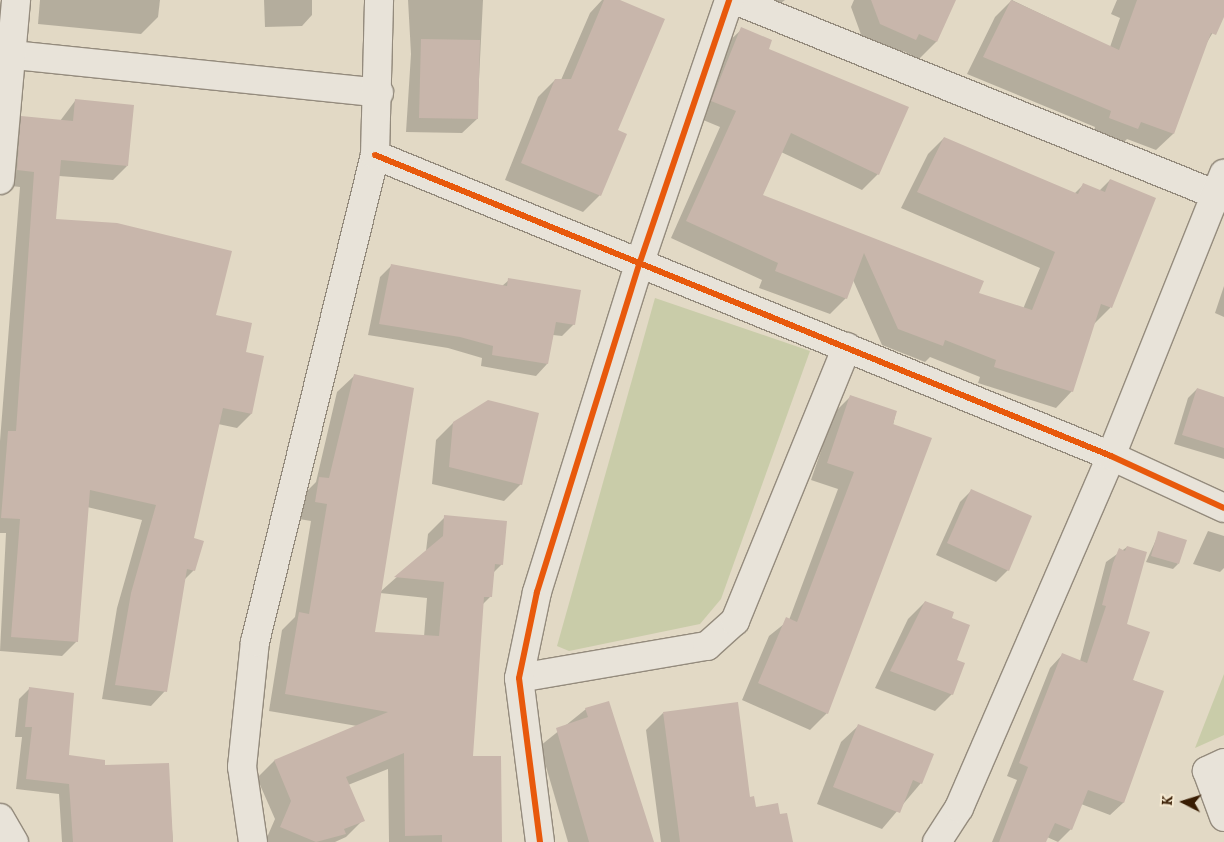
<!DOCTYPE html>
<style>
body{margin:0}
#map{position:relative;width:1224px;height:842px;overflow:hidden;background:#e2d9c5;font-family:Vollkorn,serif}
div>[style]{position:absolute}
.green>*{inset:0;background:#c9cca9}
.shadow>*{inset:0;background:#0003}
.building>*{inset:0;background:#c8b6ab}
.roads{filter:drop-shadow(1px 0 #948b7d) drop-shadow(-1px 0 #948b7d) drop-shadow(0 1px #948b7d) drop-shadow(0 -1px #948b7d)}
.minor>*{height:28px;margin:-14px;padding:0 14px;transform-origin:14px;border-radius:14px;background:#e8e3d9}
.cycleway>*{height:6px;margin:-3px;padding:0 3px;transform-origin:3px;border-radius:3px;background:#e8590c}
span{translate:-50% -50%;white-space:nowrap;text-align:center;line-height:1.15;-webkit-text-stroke:4.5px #f5e9d1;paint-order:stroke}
.north{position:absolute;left:1159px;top:777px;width:50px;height:50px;-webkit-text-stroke:4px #f5e9d1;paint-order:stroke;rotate:275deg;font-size:14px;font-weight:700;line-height:20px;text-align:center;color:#391d03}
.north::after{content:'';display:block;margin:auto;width:18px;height:22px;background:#391d03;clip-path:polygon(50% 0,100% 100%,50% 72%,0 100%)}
</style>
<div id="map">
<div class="green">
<i style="clip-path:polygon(655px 298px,810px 351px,721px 599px,700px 624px,569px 651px,557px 646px)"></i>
<i style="clip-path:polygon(1224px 674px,1224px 735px,1195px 748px)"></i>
</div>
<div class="shadow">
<i style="clip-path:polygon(40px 0,160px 0,158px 17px,141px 34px,38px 24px)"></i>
<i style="clip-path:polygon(264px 0,312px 0,312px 15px,302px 26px,265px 27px)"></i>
<i style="clip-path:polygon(408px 0,483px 0,477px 119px,462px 133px,406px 132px,411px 54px)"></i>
<i style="clip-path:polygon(602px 0,617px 0,617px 131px,600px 195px,583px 212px,505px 180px,538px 97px,555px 80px,561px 80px,590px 13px)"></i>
<i style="clip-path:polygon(772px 0,785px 0,781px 3px)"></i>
<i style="clip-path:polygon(854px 0,954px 0,936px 42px,919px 59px,903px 51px,898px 56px,863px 40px,851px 7px)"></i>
<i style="clip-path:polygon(1012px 0,1110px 47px,1120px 18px,1111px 14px,1117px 0,1224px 0,1224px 14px,1206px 44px,1173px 134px,1156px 150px,1127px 139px,1120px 146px,1093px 135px,1095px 127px,967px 74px,995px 17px)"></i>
<i style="clip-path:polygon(742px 29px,767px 50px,878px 174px,862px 190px,781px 152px,761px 195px,978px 294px,1023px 309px,1040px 268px,901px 208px,928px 154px,944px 138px,1074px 194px,1083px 185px,1099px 191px,1110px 180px,1154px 198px,1110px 308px,1093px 325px,1072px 391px,1056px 408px,978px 383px,980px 377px,930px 357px,925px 362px,882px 345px,853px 280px,846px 298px,830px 314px,759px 288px,762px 280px,671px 238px,720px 127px,696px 117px,725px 45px)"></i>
<i style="clip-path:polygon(75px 101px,127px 166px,113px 180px,59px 176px,54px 221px,215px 316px,245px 353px,251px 414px,237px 428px,218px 424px,193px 539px,194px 570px,184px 580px,165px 691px,151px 706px,102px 699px,117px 608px,142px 520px,87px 507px,77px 641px,62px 656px,0 651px,6px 533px,0 533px,0 441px,20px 187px,3px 185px,7px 132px,22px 117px,60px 121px)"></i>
<i style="clip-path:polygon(392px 265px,502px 286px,509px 280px,574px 324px,562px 336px,553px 335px,547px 364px,536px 376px,481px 366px,482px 358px,448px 348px,368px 335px,380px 277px)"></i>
<i style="clip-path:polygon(1224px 286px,1224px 317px,1215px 313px)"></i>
<i style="clip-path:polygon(evenodd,354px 376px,380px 592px,426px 551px,428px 534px,445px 517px,502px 564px,493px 573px,490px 597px,482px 605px,472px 757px,491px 842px,389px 842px,388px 769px,348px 785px,363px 820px,346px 837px,335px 842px,265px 842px,275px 819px,257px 778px,274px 761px,357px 726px,269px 711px,282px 630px,295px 617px,311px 521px,299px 519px,303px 495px,316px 482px,337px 392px,354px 376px,380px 593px,427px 598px,424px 637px,374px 633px,380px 593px)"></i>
<i style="clip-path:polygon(1197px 389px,1224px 398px,1224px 459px,1174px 444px,1188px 398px)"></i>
<i style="clip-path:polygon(851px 396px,896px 412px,827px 713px,810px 730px,742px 700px,769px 636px,789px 620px,838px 489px,811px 480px,834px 413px)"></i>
<i style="clip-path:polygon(453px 423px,521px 484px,504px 501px,432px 484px,436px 440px)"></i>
<i style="clip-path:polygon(971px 491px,1008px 570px,996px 582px,936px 555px,960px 502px)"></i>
<i style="clip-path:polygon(1208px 531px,1224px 536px,1224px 568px,1220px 572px,1193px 564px)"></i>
<i style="clip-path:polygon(1159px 533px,1178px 564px,1173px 569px,1146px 562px)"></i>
<i style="clip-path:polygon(1127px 547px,1126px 625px,1132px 680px,1163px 692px,1123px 803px,1110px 815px,1081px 804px,1071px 829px,1058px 842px,1047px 837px,1045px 842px,992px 842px,1017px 780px,1007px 776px,1050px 668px,1062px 655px,1080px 661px,1106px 562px)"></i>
<i style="clip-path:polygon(925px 602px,950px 618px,956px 661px,952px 694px,935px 711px,875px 688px,908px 619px)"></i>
<i style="clip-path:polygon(30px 688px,68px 756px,103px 766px,167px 765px,173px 842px,62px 842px,59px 794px,16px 789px,22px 737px,15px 737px,19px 699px)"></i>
<i style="clip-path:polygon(586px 709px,653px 842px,568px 842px,540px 746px)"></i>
<i style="clip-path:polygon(663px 713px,755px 809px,780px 815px,792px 842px,661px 842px,646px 730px)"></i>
<i style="clip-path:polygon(858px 726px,921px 783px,882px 829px,817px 804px,841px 742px)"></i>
</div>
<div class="building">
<i style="clip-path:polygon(604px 0,620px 0,665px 19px,618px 130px,627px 134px,601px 196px,521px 163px,555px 79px,571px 79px)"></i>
<i style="clip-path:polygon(871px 0,956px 0,937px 42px,919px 34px,916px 40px,880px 24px)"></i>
<i style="clip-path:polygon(1011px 0,1119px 50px,1137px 0,1224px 0,1224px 17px,1216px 35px,1211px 33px,1174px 134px,1141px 122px,1138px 129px,1109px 118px,1111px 111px,983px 57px)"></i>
<i style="clip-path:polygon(741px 27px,772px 40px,769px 49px,909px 107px,879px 175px,791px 133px,763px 195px,984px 281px,979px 293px,1032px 310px,1055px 252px,917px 192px,944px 137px,1078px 194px,1083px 183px,1105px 192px,1110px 179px,1156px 198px,1112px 308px,1101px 304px,1073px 392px,994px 367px,996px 360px,945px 340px,943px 346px,898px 329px,864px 253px,847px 299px,775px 271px,778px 263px,686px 221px,736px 111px,711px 101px)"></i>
<i style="clip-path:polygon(421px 39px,480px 40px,478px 119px,419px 118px)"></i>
<i style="clip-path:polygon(75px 99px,134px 105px,128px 166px,61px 160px,56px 219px,117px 223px,232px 251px,216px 315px,252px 323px,246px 352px,264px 356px,252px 414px,223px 408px,194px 538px,204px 541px,195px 571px,187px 569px,167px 692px,115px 685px,131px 593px,156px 505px,90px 490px,78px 642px,11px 637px,20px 519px,1px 518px,8px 431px,16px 431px,34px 172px,17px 170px,21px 116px,73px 121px)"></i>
<i style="clip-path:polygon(391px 264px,507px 286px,508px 278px,581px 290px,575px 325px,556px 322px,548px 364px,492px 355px,493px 346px,460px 337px,379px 324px)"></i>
<i style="clip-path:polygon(354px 374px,414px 388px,375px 632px,439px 636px,444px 582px,394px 577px,443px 536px,444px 515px,507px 521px,503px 565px,495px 564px,492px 597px,484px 597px,473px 756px,501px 756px,502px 842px,442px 842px,442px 835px,405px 836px,404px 753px,346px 777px,365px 821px,344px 829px,346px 834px,316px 842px,280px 827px,291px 801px,274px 760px,388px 712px,285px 694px,299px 612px,309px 614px,327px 504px,315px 502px,319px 477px,329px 478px)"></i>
<i style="clip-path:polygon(1197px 388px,1224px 397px,1224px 448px,1182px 435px)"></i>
<i style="clip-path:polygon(850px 395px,897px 411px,893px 424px,932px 438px,828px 714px,758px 683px,786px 617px,797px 622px,854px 472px,827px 463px)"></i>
<i style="clip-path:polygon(488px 400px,539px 413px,522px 485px,449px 467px,453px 422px)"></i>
<i style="clip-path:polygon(971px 489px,1032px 516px,1009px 571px,947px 543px)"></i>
<i style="clip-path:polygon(1158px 531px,1187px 540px,1179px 564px,1151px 556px)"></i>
<i style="clip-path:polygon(1127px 546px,1147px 552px,1127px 624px,1150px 632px,1133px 680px,1164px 691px,1124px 803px,1088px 790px,1072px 830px,1055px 823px,1046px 842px,999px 842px,1028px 767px,1019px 763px,1062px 653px,1087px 663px,1106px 606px,1102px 605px,1113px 563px,1119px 548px,1125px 551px)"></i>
<i style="clip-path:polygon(925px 601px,954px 612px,952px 618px,970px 625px,957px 660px,965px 663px,953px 695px,890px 671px)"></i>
<i style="clip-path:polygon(29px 687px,74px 693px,69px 755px,105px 760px,105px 765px,169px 763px,173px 842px,73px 842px,69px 784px,26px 779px,32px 727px,25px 727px)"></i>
<i style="clip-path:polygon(609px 701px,654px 842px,589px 842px,556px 728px,588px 717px,585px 708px)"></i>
<i style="clip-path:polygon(738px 702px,750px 797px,754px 796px,756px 807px,778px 803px,780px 814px,787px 813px,793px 842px,680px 842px,663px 712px)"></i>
<i style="clip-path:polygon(858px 724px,934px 754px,922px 784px,913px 780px,900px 813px,833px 787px)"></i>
</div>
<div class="roads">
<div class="minor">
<i style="left:735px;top:0;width:528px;rotate:22.04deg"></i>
<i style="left:14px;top:55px;width:367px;rotate:5.9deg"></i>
<i style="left:375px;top:155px;width:795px;rotate:22.24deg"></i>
<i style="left:1111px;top:456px;width:124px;rotate:24.7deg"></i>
<i style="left:0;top:180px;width:181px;rotate:-84.9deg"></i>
<i style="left:519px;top:678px;width:191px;rotate:-9.7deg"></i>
<i style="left:707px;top:646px;width:38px;rotate:-42deg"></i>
<i style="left:735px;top:621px;width:296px;rotate:-67.8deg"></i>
<i style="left:1224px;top:763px;width:19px;rotate:155deg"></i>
<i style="left:1207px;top:771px;width:49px;rotate:69.7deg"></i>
<i style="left:0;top:818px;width:28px;rotate:60deg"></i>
<i style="left:253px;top:842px;width:76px;rotate:-98.3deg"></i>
<i style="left:242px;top:767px;width:126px;rotate:-84.1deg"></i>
<i style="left:255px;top:642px;width:502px;rotate:-76.16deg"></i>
<i style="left:375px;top:155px;width:155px;rotate:-88.5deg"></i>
<i style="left:540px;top:842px;width:165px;rotate:-97.3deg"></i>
<i style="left:519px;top:678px;width:88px;rotate:-78.2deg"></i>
<i style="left:537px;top:592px;width:346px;rotate:-72.7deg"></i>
<i style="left:640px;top:262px;width:277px;rotate:-71.2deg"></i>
<i style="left:937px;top:842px;width:40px;rotate:-57.1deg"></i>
<i style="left:959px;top:808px;width:383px;rotate:-66.6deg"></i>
<i style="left:1111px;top:456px;width:304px;rotate:-68.2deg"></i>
</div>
</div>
<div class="cycleway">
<i style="left:375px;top:155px;width:795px;rotate:22.24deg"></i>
<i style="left:1111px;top:456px;width:124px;rotate:24.7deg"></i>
<i style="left:540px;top:842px;width:165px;rotate:-97.3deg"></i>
<i style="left:519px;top:678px;width:88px;rotate:-78.2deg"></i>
<i style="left:537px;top:592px;width:346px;rotate:-72.7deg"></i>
<i style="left:640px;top:262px;width:277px;rotate:-71.2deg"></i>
</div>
<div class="north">K</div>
</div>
